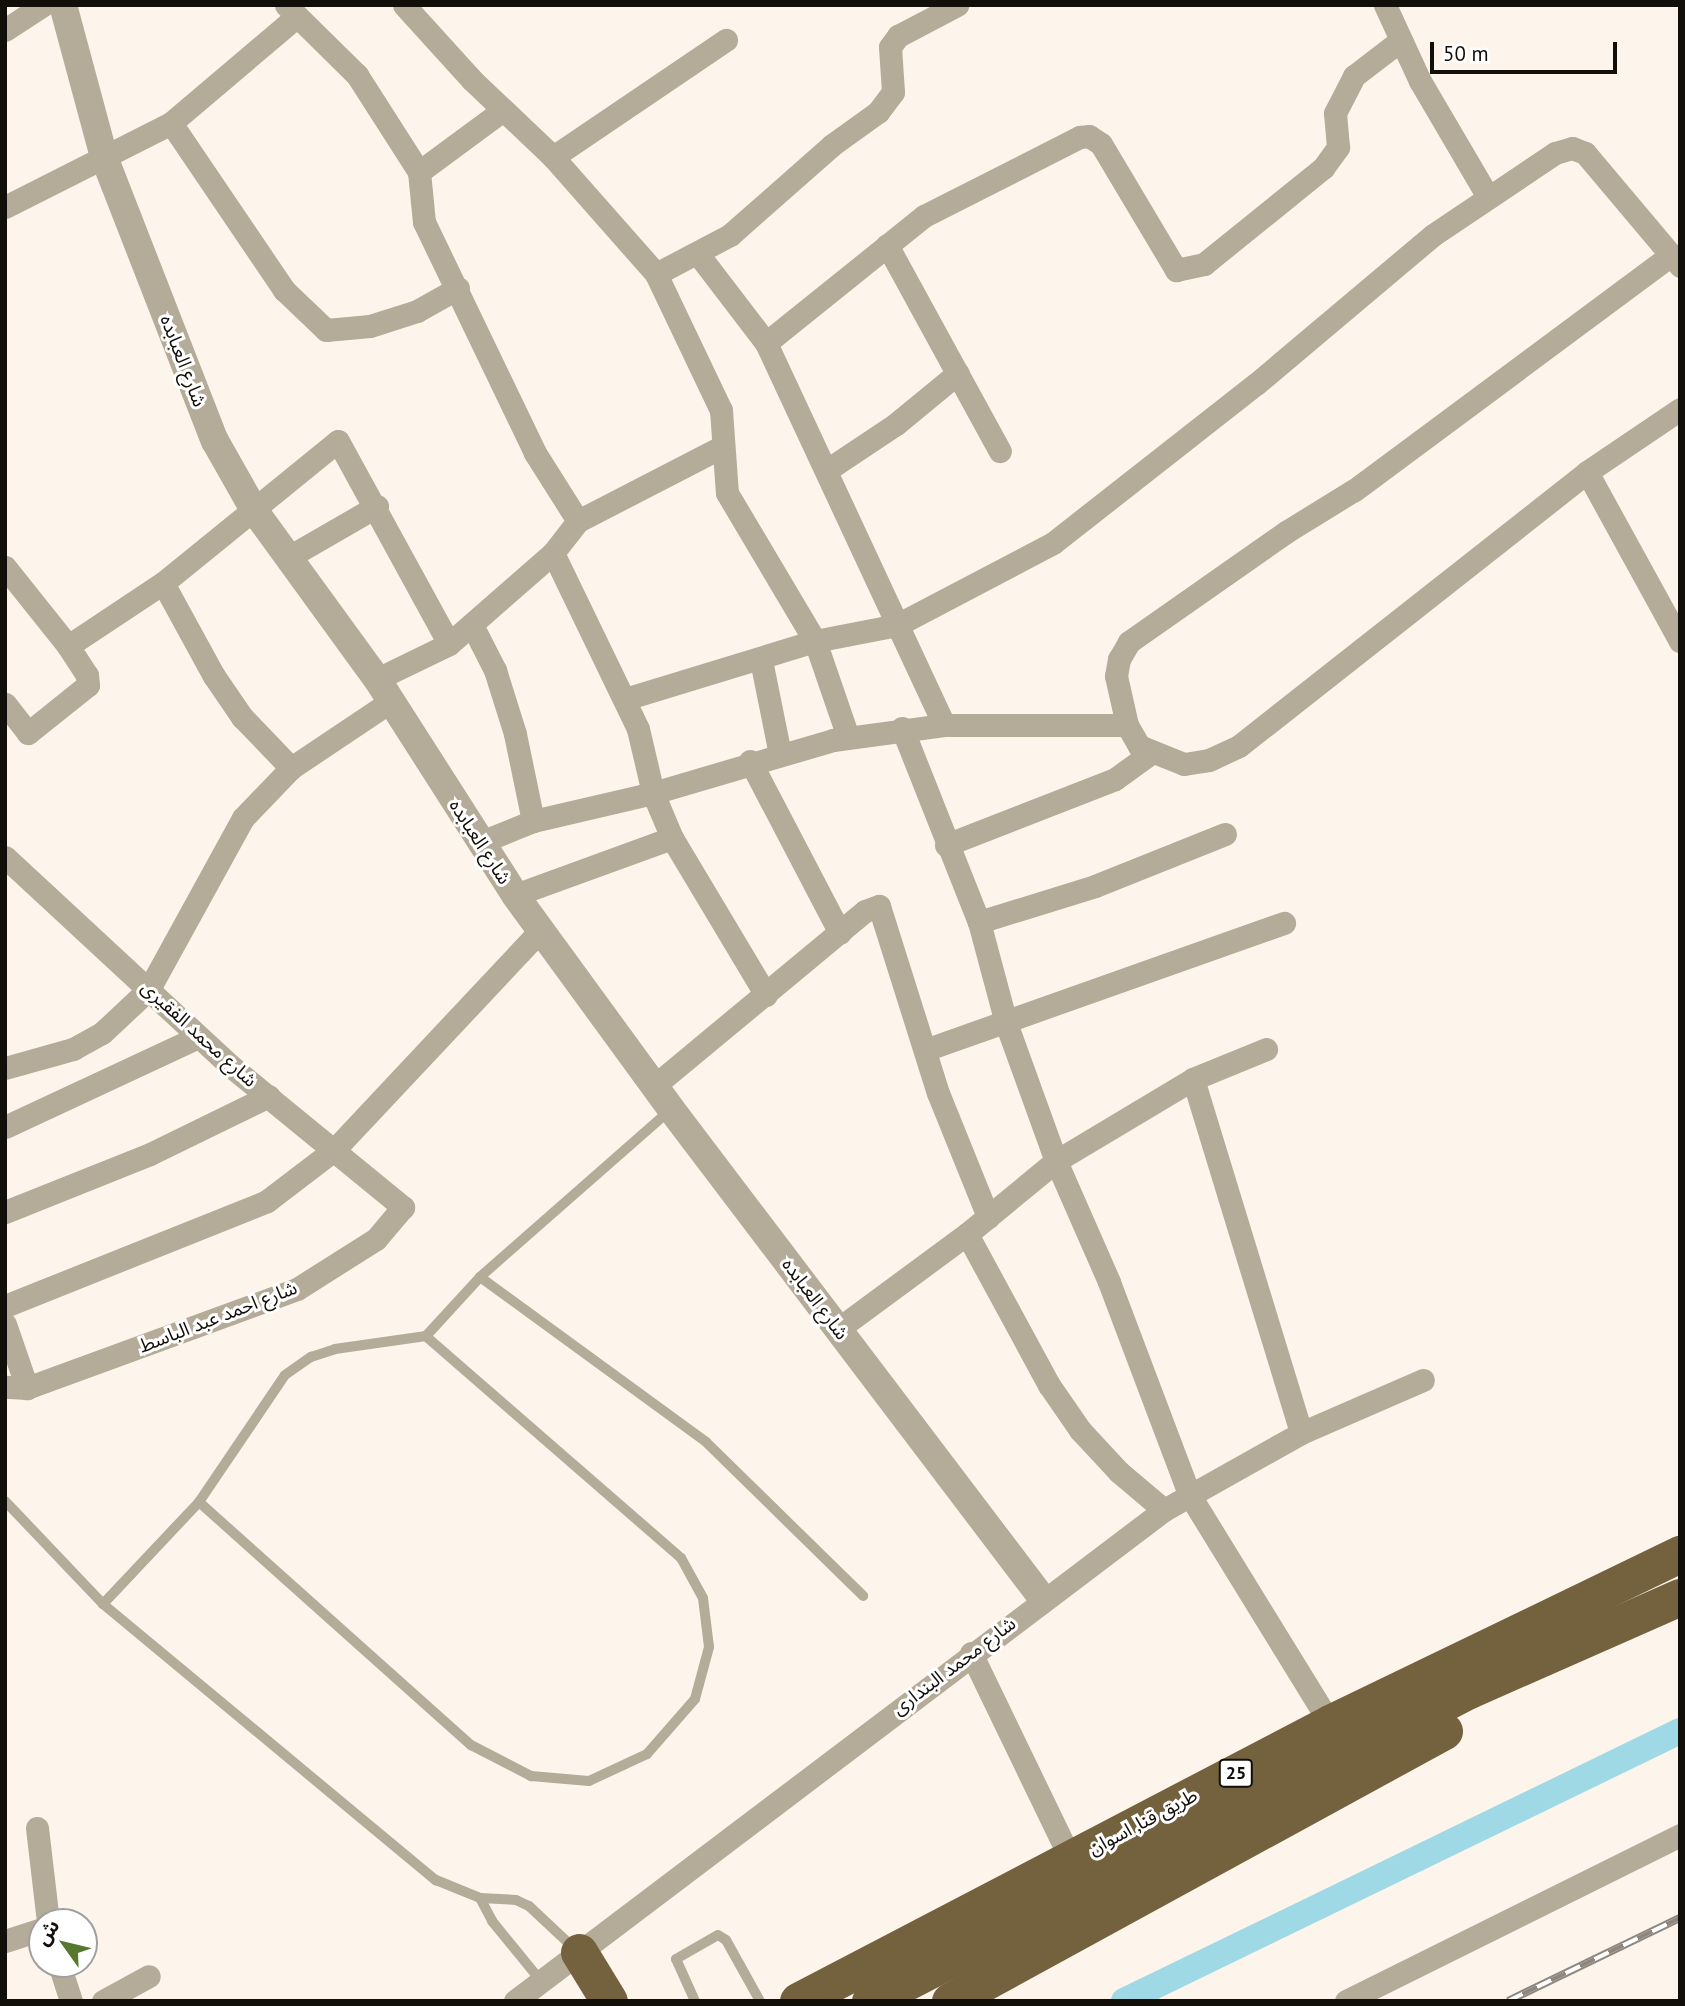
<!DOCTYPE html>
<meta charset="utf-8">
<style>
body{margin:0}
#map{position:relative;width:1685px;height:2006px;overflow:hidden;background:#fdf5eb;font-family:"PT Sans","Noto Sans Arabic",sans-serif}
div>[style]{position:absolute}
.canal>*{height:26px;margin:-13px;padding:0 13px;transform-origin:13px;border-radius:13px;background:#9fd9e6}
.service>*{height:10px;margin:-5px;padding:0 5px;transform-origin:5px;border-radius:5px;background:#b4ab99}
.minor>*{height:23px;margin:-11.5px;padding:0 11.5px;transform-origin:11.5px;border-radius:11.5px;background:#b4ab99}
.tertiary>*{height:28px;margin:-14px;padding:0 14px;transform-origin:14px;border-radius:14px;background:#b4ab99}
.trunk>*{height:37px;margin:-18.5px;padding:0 18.5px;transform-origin:18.5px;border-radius:18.5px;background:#73623d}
.rail>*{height:8px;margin-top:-4px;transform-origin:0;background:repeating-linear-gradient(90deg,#fff 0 16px,#8e8780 0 32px);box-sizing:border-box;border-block:2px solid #8e8780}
span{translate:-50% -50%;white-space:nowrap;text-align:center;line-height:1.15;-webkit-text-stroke:6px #fff;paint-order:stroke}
.shield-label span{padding:2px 5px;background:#fff;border:2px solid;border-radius:5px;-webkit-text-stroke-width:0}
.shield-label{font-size:18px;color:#120e09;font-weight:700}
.street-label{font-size:19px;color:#120e09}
.frame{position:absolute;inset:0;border:7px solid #120e09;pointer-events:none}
.north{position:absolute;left:28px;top:1908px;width:70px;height:70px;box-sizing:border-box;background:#fff;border:2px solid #a09f9d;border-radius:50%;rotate:304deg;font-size:19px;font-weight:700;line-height:28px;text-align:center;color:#120e09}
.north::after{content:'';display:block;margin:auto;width:24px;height:32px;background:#58782f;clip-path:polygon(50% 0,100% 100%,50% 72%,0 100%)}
.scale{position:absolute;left:1430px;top:42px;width:187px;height:32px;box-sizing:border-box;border:4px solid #120e09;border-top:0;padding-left:9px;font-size:21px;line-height:24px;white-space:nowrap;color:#120e09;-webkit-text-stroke:5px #fff;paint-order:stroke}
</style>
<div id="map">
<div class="canal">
<i style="left:1124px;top:2001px;width:618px;rotate:-25.9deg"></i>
</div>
<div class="service">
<i style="left:480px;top:1277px;width:280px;rotate:36.1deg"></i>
<i style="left:706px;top:1442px;width:220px;rotate:44.4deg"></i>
<i style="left:5px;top:1501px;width:142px;rotate:46.4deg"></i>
<i style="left:103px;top:1604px;width:433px;rotate:39.7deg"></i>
<i style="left:436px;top:1880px;width:48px;rotate:22.2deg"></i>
<i style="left:480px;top:1898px;width:36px;rotate:3deg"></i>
<i style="left:516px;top:1900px;width:14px;rotate:25deg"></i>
<i style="left:529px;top:1906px;width:63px;rotate:43.1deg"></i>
<i style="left:199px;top:1502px;width:365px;rotate:41.8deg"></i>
<i style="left:471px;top:1745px;width:68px;rotate:27.3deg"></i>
<i style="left:531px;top:1776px;width:58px;rotate:4.9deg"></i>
<i style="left:589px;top:1781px;width:64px;rotate:-25deg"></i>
<i style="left:647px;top:1754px;width:73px;rotate:-48.9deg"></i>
<i style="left:695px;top:1699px;width:54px;rotate:-74.9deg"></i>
<i style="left:709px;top:1647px;width:49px;rotate:-97deg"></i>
<i style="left:703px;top:1598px;width:46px;rotate:-118.8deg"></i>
<i style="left:681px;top:1558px;width:338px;rotate:-139deg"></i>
<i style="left:103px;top:1604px;width:140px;rotate:-46.7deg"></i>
<i style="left:199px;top:1502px;width:153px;rotate:-55.9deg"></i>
<i style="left:285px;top:1375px;width:32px;rotate:-35deg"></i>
<i style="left:311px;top:1357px;width:25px;rotate:-18deg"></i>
<i style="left:335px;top:1349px;width:92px;rotate:-8.1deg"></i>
<i style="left:426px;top:1336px;width:80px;rotate:-47.5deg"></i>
<i style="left:480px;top:1277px;width:252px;rotate:-41.3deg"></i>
<i style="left:480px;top:1898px;width:26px;rotate:62deg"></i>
<i style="left:492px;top:1921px;width:77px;rotate:50.8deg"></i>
<i style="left:695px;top:2001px;width:46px;rotate:-114.3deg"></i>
<i style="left:676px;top:1959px;width:48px;rotate:-29.7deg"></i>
<i style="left:718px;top:1935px;width:9px;rotate:32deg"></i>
<i style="left:726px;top:1940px;width:70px;rotate:60.9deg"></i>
</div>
<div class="minor">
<i style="left:286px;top:5px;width:100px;rotate:44.6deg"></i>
<i style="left:357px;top:75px;width:115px;rotate:57.4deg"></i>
<i style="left:419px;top:172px;width:50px;rotate:84.3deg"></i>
<i style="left:424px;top:222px;width:256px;rotate:64.3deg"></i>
<i style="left:535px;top:453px;width:80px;rotate:57.7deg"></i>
<i style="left:404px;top:5px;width:101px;rotate:47.8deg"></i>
<i style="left:472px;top:80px;width:112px;rotate:43.5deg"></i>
<i style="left:553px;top:157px;width:156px;rotate:48.6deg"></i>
<i style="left:656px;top:274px;width:151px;rotate:64.5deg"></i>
<i style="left:721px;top:410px;width:83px;rotate:85.9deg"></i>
<i style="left:727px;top:493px;width:172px;rotate:59.3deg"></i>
<i style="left:815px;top:641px;width:102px;rotate:71deg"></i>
<i style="left:1385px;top:5px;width:84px;rotate:65.3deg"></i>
<i style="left:1420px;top:81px;width:132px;rotate:59.6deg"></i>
<i style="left:5px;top:30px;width:45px;rotate:-33.3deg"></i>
<i style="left:171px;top:123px;width:202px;rotate:55.9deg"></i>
<i style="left:284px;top:290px;width:58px;rotate:43.6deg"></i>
<i style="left:326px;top:330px;width:44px;rotate:-5.2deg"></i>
<i style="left:370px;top:326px;width:49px;rotate:-17.7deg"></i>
<i style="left:417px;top:311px;width:47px;rotate:-29.3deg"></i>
<i style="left:553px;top:157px;width:209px;rotate:-34.1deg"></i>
<i style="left:419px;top:172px;width:104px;rotate:-36.4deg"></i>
<i style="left:5px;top:207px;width:186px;rotate:-26.8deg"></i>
<i style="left:171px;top:123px;width:164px;rotate:-40.3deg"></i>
<i style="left:887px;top:245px;width:235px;rotate:61.3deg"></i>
<i style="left:698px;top:254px;width:112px;rotate:52.6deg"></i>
<i style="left:766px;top:343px;width:421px;rotate:65deg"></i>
<i style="left:1671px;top:255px;width:395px;rotate:143.4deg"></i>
<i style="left:1354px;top:490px;width:80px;rotate:148.3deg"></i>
<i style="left:1286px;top:532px;width:192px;rotate:145deg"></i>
<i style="left:1129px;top:642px;width:20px;rotate:120deg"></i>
<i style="left:1119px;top:659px;width:17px;rotate:100deg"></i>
<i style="left:1116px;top:676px;width:50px;rotate:77.3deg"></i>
<i style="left:1127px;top:725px;width:24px;rotate:60deg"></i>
<i style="left:1139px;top:746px;width:48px;rotate:21.8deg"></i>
<i style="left:1184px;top:764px;width:25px;rotate:-9deg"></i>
<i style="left:1209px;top:760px;width:33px;rotate:-25deg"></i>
<i style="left:1239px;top:746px;width:443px;rotate:-38.2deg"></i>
<i style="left:1587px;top:472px;width:112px;rotate:-34.1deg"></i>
<i style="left:656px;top:274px;width:84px;rotate:-27.8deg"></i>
<i style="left:730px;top:235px;width:136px;rotate:-41.4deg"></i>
<i style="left:832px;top:145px;width:57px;rotate:-35.7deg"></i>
<i style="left:878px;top:112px;width:25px;rotate:-53deg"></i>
<i style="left:893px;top:92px;width:45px;rotate:-93.8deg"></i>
<i style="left:890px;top:47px;width:14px;rotate:-54deg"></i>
<i style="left:898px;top:36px;width:67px;rotate:-27.7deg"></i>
<i style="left:766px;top:343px;width:203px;rotate:-38.8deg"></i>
<i style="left:924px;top:216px;width:175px;rotate:-26.9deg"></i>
<i style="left:1080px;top:137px;width:9px;rotate:-6deg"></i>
<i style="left:1089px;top:136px;width:14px;rotate:34deg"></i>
<i style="left:1101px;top:144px;width:147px;rotate:59.2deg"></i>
<i style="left:1176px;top:270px;width:29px;rotate:-12deg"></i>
<i style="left:1204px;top:264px;width:153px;rotate:-38.9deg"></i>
<i style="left:1323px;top:168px;width:26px;rotate:-54deg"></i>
<i style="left:1338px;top:147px;width:34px;rotate:-95deg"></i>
<i style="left:1335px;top:113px;width:42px;rotate:-62.8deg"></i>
<i style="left:1354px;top:76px;width:59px;rotate:-37.5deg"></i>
<i style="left:827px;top:470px;width:83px;rotate:-33.7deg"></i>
<i style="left:896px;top:424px;width:80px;rotate:-39.4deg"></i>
<i style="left:1587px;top:472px;width:193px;rotate:61.2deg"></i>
<i style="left:553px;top:553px;width:195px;rotate:64.2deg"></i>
<i style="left:638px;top:729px;width:66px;rotate:76.8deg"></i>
<i style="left:653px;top:793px;width:49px;rotate:67.1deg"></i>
<i style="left:672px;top:838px;width:183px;rotate:59.1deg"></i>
<i style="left:287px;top:558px;width:104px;rotate:-30deg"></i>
<i style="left:5px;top:567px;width:101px;rotate:51.4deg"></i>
<i style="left:68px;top:646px;width:35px;rotate:57deg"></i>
<i style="left:87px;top:675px;width:10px;rotate:84deg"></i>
<i style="left:88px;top:685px;width:77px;rotate:141.3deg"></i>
<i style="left:28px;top:733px;width:37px;rotate:-128deg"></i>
<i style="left:163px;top:583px;width:106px;rotate:61.3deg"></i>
<i style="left:214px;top:676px;width:50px;rotate:55.7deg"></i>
<i style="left:242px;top:717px;width:71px;rotate:46.1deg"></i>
<i style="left:472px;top:625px;width:51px;rotate:62.9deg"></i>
<i style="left:495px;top:670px;width:67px;rotate:72.6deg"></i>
<i style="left:515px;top:734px;width:89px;rotate:78.3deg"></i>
<i style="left:68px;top:646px;width:114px;rotate:-33.6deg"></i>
<i style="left:163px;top:583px;width:225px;rotate:-39.1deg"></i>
<i style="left:338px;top:441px;width:231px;rotate:61.3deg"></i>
<i style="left:761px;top:660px;width:96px;rotate:78.6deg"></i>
<i style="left:377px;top:679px;width:80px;rotate:-25.9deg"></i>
<i style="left:449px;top:644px;width:138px;rotate:-41.2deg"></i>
<i style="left:553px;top:553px;width:41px;rotate:-52deg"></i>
<i style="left:578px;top:521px;width:163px;rotate:-27.3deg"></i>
<i style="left:625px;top:699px;width:199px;rotate:-17deg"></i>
<i style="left:815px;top:641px;width:84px;rotate:-11deg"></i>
<i style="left:897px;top:625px;width:176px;rotate:-27.7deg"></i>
<i style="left:1053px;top:543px;width:258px;rotate:-38.1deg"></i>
<i style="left:1256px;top:384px;width:231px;rotate:-40.1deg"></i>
<i style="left:1433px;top:235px;width:147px;rotate:-33.9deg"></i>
<i style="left:1555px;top:153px;width:18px;rotate:-16deg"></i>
<i style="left:1572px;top:148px;width:14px;rotate:21deg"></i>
<i style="left:1585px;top:153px;width:148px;rotate:49.9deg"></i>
<i style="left:902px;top:728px;width:209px;rotate:68.4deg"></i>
<i style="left:979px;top:922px;width:105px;rotate:75deg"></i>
<i style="left:1006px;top:1023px;width:147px;rotate:70.1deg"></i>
<i style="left:1056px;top:1161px;width:132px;rotate:66.3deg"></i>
<i style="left:1109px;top:1282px;width:227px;rotate:69.3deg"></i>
<i style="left:1189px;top:1494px;width:269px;rotate:58.4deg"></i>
<i style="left:750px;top:761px;width:194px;rotate:62.4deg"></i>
<i style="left:479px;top:843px;width:58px;rotate:-22.2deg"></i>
<i style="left:533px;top:821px;width:123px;rotate:-13.1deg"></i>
<i style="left:653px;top:793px;width:188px;rotate:-16.4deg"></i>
<i style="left:833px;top:740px;width:112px;rotate:-7.7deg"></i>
<i style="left:944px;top:725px;width:183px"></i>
<i style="left:946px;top:845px;width:181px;rotate:-21.3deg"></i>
<i style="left:1115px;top:779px;width:44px;rotate:-35.8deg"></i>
<i style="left:5px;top:857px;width:311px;rotate:42.8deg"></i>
<i style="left:233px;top:1068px;width:220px;rotate:39.3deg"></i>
<i style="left:403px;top:1207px;width:42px;rotate:130.2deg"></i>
<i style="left:376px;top:1239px;width:93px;rotate:147.7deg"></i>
<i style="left:297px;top:1289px;width:288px;rotate:159.9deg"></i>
<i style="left:27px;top:1388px;width:22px;rotate:-177deg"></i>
<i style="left:515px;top:895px;width:167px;rotate:-20deg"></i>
<i style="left:979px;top:922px;width:121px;rotate:-17.2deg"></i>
<i style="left:1095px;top:886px;width:140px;rotate:-21.8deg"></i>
<i style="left:925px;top:1050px;width:381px;rotate:-19.5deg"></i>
<i style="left:5px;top:1068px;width:71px;rotate:-15.6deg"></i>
<i style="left:73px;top:1049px;width:33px;rotate:-29deg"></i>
<i style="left:102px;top:1033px;width:64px;rotate:-43.1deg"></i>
<i style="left:149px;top:989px;width:195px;rotate:-61.2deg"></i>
<i style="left:243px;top:818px;width:69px;rotate:-46.2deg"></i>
<i style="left:291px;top:768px;width:120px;rotate:-33.8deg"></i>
<i style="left:1193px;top:1079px;width:370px;rotate:73deg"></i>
<i style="left:654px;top:1086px;width:274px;rotate:-39.7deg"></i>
<i style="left:865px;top:911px;width:15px;rotate:-20deg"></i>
<i style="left:879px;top:906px;width:196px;rotate:72.5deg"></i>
<i style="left:938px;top:1093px;width:134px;rotate:68deg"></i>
<i style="left:5px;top:1127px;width:213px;rotate:-25deg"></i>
<i style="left:5px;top:1212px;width:156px;rotate:-21.8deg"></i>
<i style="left:150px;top:1154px;width:132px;rotate:-26deg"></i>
<i style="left:967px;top:1234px;width:172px;rotate:61.5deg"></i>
<i style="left:1049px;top:1385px;width:55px;rotate:55.4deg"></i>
<i style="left:1080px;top:1430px;width:57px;rotate:47.1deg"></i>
<i style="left:1119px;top:1472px;width:59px;rotate:40.2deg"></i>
<i style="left:5px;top:1306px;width:282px;rotate:-21.8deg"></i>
<i style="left:267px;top:1201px;width:86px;rotate:-37.4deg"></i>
<i style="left:335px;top:1149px;width:301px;rotate:-46.8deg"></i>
<i style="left:5px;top:1324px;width:68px;rotate:71deg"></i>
<i style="left:838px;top:1329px;width:160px;rotate:-36.4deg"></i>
<i style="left:967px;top:1234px;width:115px;rotate:-39.4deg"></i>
<i style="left:1056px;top:1161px;width:160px;rotate:-30.9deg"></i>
<i style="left:1193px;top:1079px;width:79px;rotate:-22.3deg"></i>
<i style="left:971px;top:1653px;width:230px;rotate:64.2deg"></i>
<i style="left:37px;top:1828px;width:95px;rotate:83.3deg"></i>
<i style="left:5px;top:1941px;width:39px;rotate:-18deg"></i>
<i style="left:59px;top:1964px;width:39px;rotate:72deg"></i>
<i style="left:103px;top:2001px;width:52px;rotate:-28.5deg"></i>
<i style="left:515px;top:2001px;width:814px;rotate:-37.11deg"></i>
<i style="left:1164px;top:1510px;width:157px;rotate:-29.3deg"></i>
<i style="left:1301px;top:1433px;width:133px;rotate:-23.5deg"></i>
<i style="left:1346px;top:2001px;width:373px;rotate:-26.4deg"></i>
</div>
<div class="tertiary">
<i style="left:63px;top:5px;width:157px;rotate:74.9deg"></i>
<i style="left:104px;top:157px;width:305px;rotate:68.7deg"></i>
<i style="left:215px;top:441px;width:79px;rotate:60.5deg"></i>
<i style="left:254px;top:510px;width:209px;rotate:54deg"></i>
<i style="left:377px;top:679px;width:256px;rotate:57.4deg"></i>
<i style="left:515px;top:895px;width:265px;rotate:53.9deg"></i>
<i style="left:671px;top:1109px;width:614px;rotate:52.81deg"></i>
</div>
<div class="trunk">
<i style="left:579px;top:1952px;width:57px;rotate:58.5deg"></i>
<i style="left:798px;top:2001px;width:600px;rotate:-27.59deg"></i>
<i style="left:1330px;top:1723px;width:389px;rotate:-25.8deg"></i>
<i style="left:870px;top:2001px;width:675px;rotate:-27.44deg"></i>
<i style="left:1469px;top:1690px;width:231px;rotate:-23.8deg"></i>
<i style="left:950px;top:2001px;width:563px;rotate:-28.66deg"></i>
</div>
<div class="rail">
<i style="left:1508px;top:2001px;width:191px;rotate:-25.8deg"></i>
</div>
<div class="shield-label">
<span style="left:1236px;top:1773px">25</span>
</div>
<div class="street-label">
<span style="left:183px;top:361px;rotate:69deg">شارع العبابده</span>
<span style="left:480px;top:842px;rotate:57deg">شارع العبابده</span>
<span style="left:199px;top:1034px;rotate:42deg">شارع محمد الفقيرى</span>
<span style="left:815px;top:1299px;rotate:53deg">شارع العبابده</span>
<span style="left:218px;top:1317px;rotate:-21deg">شارع احمد عبد الباسط</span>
<span style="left:954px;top:1666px;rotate:-37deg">شارع محمد البندارى</span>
<span style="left:1143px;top:1822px;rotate:-28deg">طريق قنا, اسوان</span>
</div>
<div class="frame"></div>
<div class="north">ش</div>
<div class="scale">50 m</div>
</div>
